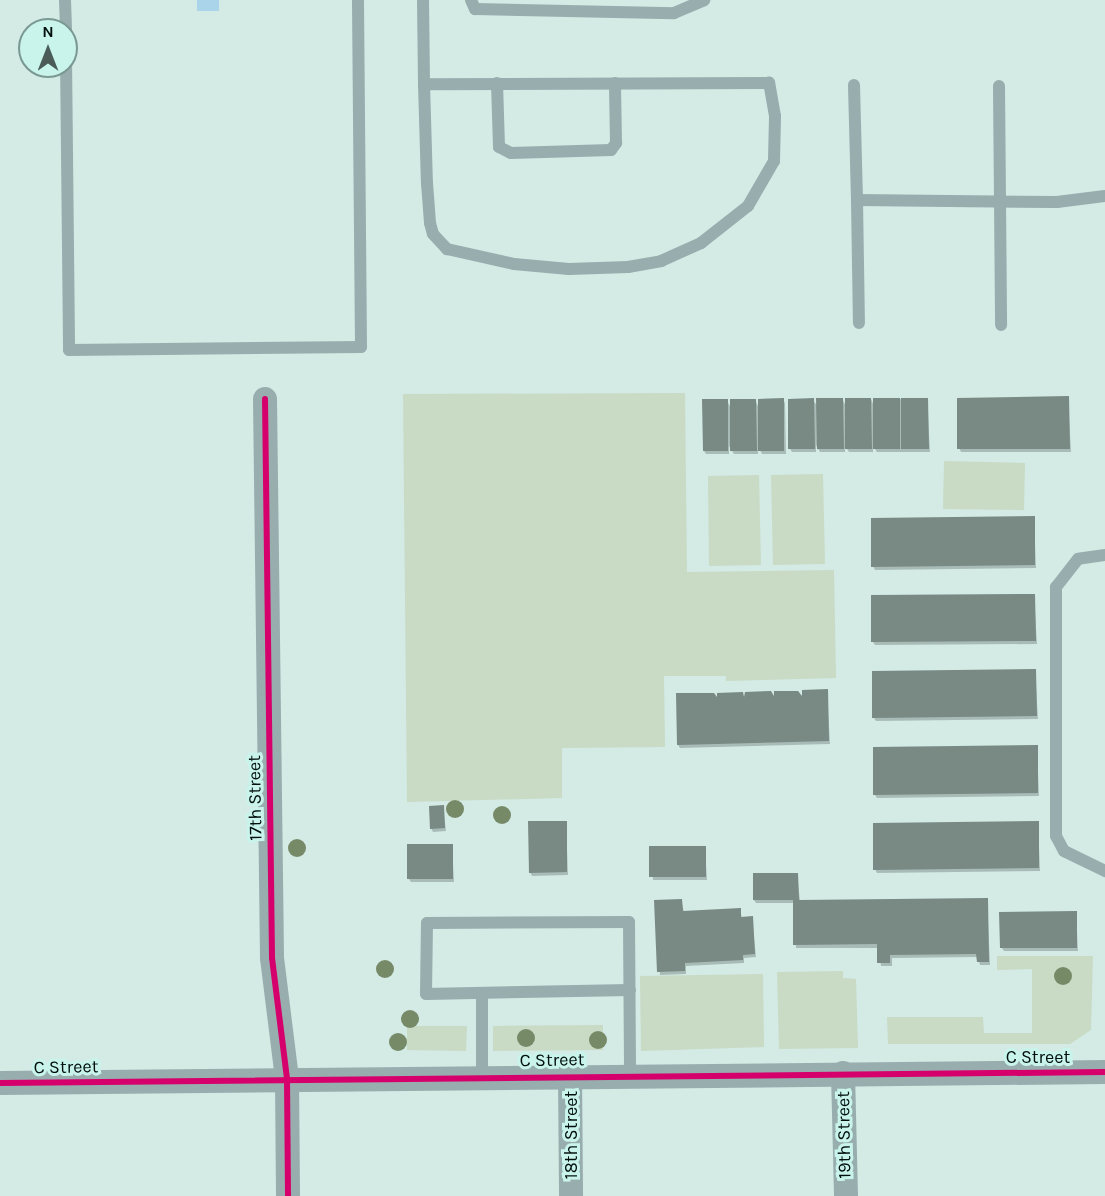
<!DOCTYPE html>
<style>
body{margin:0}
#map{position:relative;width:1105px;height:1196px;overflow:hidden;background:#d3eae5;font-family:Karla,sans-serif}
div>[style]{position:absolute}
.green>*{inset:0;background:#c9dbc5}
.water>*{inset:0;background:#a9d4ea}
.shadow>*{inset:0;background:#0003}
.building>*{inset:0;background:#798983}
.lane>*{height:12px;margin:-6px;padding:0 6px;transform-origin:6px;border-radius:6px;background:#98adae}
.street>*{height:24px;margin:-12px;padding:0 12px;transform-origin:12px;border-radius:12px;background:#98adae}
.cycleway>*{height:6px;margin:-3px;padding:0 3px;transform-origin:3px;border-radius:3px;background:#d6006c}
.trees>*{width:18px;height:18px;margin:-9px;border-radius:50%;background:#778a67}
span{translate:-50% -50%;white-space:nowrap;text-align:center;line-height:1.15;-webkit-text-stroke:6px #c9f4eb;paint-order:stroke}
.street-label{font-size:18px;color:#020f0c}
.north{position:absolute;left:18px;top:18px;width:60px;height:60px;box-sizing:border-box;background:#c9f4eb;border:2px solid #799892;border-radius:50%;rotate:0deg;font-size:16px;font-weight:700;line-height:24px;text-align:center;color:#020f0c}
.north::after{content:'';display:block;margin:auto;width:21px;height:27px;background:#4b5c58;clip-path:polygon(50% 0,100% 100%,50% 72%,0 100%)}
</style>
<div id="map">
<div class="green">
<i style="clip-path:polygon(685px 393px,687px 572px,834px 570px,836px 678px,726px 681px,726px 676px,664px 676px,665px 747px,562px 748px,562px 798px,407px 802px,403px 394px)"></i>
<i style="clip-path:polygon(944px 461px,1025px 463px,1024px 510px,943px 509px)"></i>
<i style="clip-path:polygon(823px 474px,825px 564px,773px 565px,771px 475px)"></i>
<i style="clip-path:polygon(759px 475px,761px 565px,709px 566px,708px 476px)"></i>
<i style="clip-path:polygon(997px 956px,1093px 956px,1091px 1030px,1070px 1044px,888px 1044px,887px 1017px,983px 1017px,984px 1033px,1032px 1033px,1032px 969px,997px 970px)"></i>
<i style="clip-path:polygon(843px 971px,843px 978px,856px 979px,858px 1048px,779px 1049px,777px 972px)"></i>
<i style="clip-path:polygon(763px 974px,764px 1047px,641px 1051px,640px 976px)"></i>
<i style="clip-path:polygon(603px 1025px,603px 1050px,493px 1051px,493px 1026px)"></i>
<i style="clip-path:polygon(407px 1026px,467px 1026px,466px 1051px,407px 1050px)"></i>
</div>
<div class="water">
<i style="clip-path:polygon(197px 0,219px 0,219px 11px,197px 11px)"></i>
</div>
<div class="shadow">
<i style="clip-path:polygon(1068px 398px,1071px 452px,961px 452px,959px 448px)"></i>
<i style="clip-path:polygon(842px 399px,846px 406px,871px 399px,874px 406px,874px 399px,927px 399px,930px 452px,877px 452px,873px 446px,873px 452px,849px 452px,845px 446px,845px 452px,820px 452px,816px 445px,816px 452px,792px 452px,790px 449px,813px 400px,818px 407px)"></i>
<i style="clip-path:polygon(755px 400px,759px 408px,783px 400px,785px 403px,786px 454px,762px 454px,758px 446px,758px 454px,734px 454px,729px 446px,729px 454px,706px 454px,704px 451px,727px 401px,731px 408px)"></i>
<i style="clip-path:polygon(1034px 518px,1036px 568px,875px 570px,873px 566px)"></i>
<i style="clip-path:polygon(1034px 595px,1037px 644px,875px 645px,873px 642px,873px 597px)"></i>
<i style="clip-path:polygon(1035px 670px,1038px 719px,876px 721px,874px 718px)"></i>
<i style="clip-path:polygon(827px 691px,830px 744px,680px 748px,678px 745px,719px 702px,742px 694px,745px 699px,803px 700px)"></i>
<i style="clip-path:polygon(1037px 746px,1039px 796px,877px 798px,875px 795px)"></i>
<i style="clip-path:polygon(443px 806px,446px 831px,433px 832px,431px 828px)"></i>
<i style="clip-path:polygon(566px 822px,568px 875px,532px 876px,530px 872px)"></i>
<i style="clip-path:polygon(1038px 823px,1040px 871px,877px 873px,875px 869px)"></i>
<i style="clip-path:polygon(452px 846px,454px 882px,411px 882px,409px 879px)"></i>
<i style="clip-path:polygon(651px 847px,705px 847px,707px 880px,653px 880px)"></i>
<i style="clip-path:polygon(797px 874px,800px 901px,987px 899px,990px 965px,980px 965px,978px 957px,892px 958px,892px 966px,881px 966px,879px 948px,796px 948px,794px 903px,756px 903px,754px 900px)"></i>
<i style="clip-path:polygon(681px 900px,684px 912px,740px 910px,742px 918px,752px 918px,756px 957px,744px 958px,744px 963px,686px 966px,686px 974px,660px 975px,656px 901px)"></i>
<i style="clip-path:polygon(1076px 912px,1078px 951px,1004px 951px,1002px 948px)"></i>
</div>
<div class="building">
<i style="clip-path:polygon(1069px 396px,1070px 449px,957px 449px,957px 398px)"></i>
<i style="clip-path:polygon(784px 398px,784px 451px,758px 451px,758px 399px)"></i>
<i style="clip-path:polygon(814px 398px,815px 449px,788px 449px,788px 399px)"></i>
<i style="clip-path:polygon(816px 398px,843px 398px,844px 449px,817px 449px)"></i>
<i style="clip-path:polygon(845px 398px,871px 398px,872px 449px,845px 449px)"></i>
<i style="clip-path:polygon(873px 398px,900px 398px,900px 449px,873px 449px)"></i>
<i style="clip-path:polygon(901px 398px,928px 398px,929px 449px,901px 449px)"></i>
<i style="clip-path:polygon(702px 399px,728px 399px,728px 451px,703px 451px)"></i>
<i style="clip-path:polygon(730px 399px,756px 399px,757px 451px,730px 451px)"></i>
<i style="clip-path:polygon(1035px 516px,1035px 565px,871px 567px,871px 518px)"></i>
<i style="clip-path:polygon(1035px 594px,1036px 641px,871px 642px,871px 595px)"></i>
<i style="clip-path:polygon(1036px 669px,1037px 716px,872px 718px,872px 671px)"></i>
<i style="clip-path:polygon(828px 689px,829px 741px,677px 745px,676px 693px,714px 693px,717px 697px,717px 693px,743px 692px,744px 697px,745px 692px,771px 691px,774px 696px,774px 691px,798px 691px,802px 696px,802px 690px)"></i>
<i style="clip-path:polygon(1038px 745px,1038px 793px,873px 795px,873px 747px)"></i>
<i style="clip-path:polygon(444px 805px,445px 828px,430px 829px,429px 806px)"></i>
<i style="clip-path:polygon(528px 821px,567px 821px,567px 872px,529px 873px)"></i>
<i style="clip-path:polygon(1039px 821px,1039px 868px,873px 870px,873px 823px)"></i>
<i style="clip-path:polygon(407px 844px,453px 844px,453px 879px,407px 879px)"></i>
<i style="clip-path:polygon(649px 846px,706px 846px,706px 877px,649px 877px)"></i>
<i style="clip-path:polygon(753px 873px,798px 873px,799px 900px,988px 898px,989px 962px,977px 962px,976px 954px,890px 955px,890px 963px,877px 963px,877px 944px,793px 945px,793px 900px,753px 900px)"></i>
<i style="clip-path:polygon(682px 899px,683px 911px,741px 908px,741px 917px,753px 916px,755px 954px,743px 955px,743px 960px,685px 963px,685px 971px,657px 972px,654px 900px)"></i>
<i style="clip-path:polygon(1077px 911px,1077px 948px,1000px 948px,999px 912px)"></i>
</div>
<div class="lane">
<i style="left:65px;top:0;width:30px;rotate:88deg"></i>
<i style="left:423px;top:0;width:84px;rotate:89.3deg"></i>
<i style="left:424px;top:84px;width:99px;rotate:88.3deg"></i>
<i style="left:427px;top:183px;width:40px;rotate:85.7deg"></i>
<i style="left:430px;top:223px;width:11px;rotate:75deg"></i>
<i style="left:433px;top:234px;width:21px;rotate:47deg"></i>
<i style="left:447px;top:249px;width:69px;rotate:12.6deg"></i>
<i style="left:514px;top:264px;width:55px;rotate:5.2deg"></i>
<i style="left:569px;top:269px;width:59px;rotate:-1.9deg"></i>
<i style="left:628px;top:267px;width:34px;rotate:-10deg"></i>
<i style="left:661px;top:261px;width:44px;rotate:-24.2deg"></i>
<i style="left:701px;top:243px;width:60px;rotate:-38.2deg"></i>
<i style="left:748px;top:206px;width:52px;rotate:-60deg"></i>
<i style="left:774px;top:161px;width:45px;rotate:-88.7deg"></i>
<i style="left:775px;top:116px;width:34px;rotate:-100deg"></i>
<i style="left:769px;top:83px;width:345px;rotate:179.8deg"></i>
<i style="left:471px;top:0;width:10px;rotate:66deg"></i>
<i style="left:475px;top:9px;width:199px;rotate:1.2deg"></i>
<i style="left:674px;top:13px;width:33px;rotate:-23deg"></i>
<i style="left:66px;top:57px;width:293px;rotate:89.4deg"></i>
<i style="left:69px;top:350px;width:292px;rotate:-0.6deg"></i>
<i style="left:361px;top:347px;width:347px;rotate:-90.5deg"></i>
<i style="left:497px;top:83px;width:64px;rotate:88.2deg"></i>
<i style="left:499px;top:147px;width:13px;rotate:27deg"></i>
<i style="left:511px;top:153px;width:100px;rotate:-1.7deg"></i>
<i style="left:611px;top:150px;width:9px;rotate:-54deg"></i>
<i style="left:616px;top:143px;width:60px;rotate:-91deg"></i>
<i style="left:854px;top:85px;width:115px;rotate:88.5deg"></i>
<i style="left:857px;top:200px;width:200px;rotate:0.6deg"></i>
<i style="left:1057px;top:202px;width:48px;rotate:-7.1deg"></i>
<i style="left:999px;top:86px;width:239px;rotate:89.5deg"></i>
<i style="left:857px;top:200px;width:123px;rotate:89.1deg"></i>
<i style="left:1105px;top:555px;width:27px;rotate:172deg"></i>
<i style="left:1078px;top:559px;width:36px;rotate:128deg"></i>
<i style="left:1056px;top:587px;width:249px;rotate:90deg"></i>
<i style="left:1056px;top:836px;width:17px;rotate:62deg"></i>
<i style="left:1064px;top:851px;width:46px;rotate:26deg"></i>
<i style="left:630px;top:990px;width:204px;rotate:178.9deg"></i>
<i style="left:426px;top:994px;width:71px;rotate:-89.2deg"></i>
<i style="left:427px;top:923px;width:202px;rotate:-0.3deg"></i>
<i style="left:629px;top:922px;width:153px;rotate:89.6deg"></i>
<i style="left:482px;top:994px;width:82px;rotate:90deg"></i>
</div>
<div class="street">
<i style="left:265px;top:399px;width:559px;rotate:89.28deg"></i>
<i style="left:272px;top:958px;width:122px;rotate:82.9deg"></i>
<i style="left:287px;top:1079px;width:117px;rotate:89.5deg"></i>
<i style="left:843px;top:1073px;width:123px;rotate:88.6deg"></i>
<i style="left:570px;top:1075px;width:121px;rotate:89.5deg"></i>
<i style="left:0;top:1083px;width:1105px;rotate:-0.57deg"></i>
</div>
<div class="cycleway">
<i style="left:265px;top:399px;width:559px;rotate:89.28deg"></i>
<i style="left:272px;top:958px;width:122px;rotate:82.9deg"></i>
<i style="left:287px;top:1079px;width:117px;rotate:89.5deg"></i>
<i style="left:0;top:1083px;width:1105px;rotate:-0.57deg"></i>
</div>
<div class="trees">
<i style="left:455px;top:809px"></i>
<i style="left:502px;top:815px"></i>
<i style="left:297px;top:848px"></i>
<i style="left:385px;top:969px"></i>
<i style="left:1063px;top:976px"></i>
<i style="left:410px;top:1019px"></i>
<i style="left:526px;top:1038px"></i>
<i style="left:598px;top:1040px"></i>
<i style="left:398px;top:1042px"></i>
</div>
<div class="street-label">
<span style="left:255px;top:798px;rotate:-91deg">17th Street</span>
<span style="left:1038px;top:1057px">C Street</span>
<span style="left:552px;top:1060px;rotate:-1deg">C Street</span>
<span style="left:66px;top:1067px;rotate:-1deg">C Street</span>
<span style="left:571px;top:1135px;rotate:-90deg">18th Street</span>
<span style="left:844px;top:1135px;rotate:-91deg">19th Street</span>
</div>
<div class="north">N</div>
</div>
